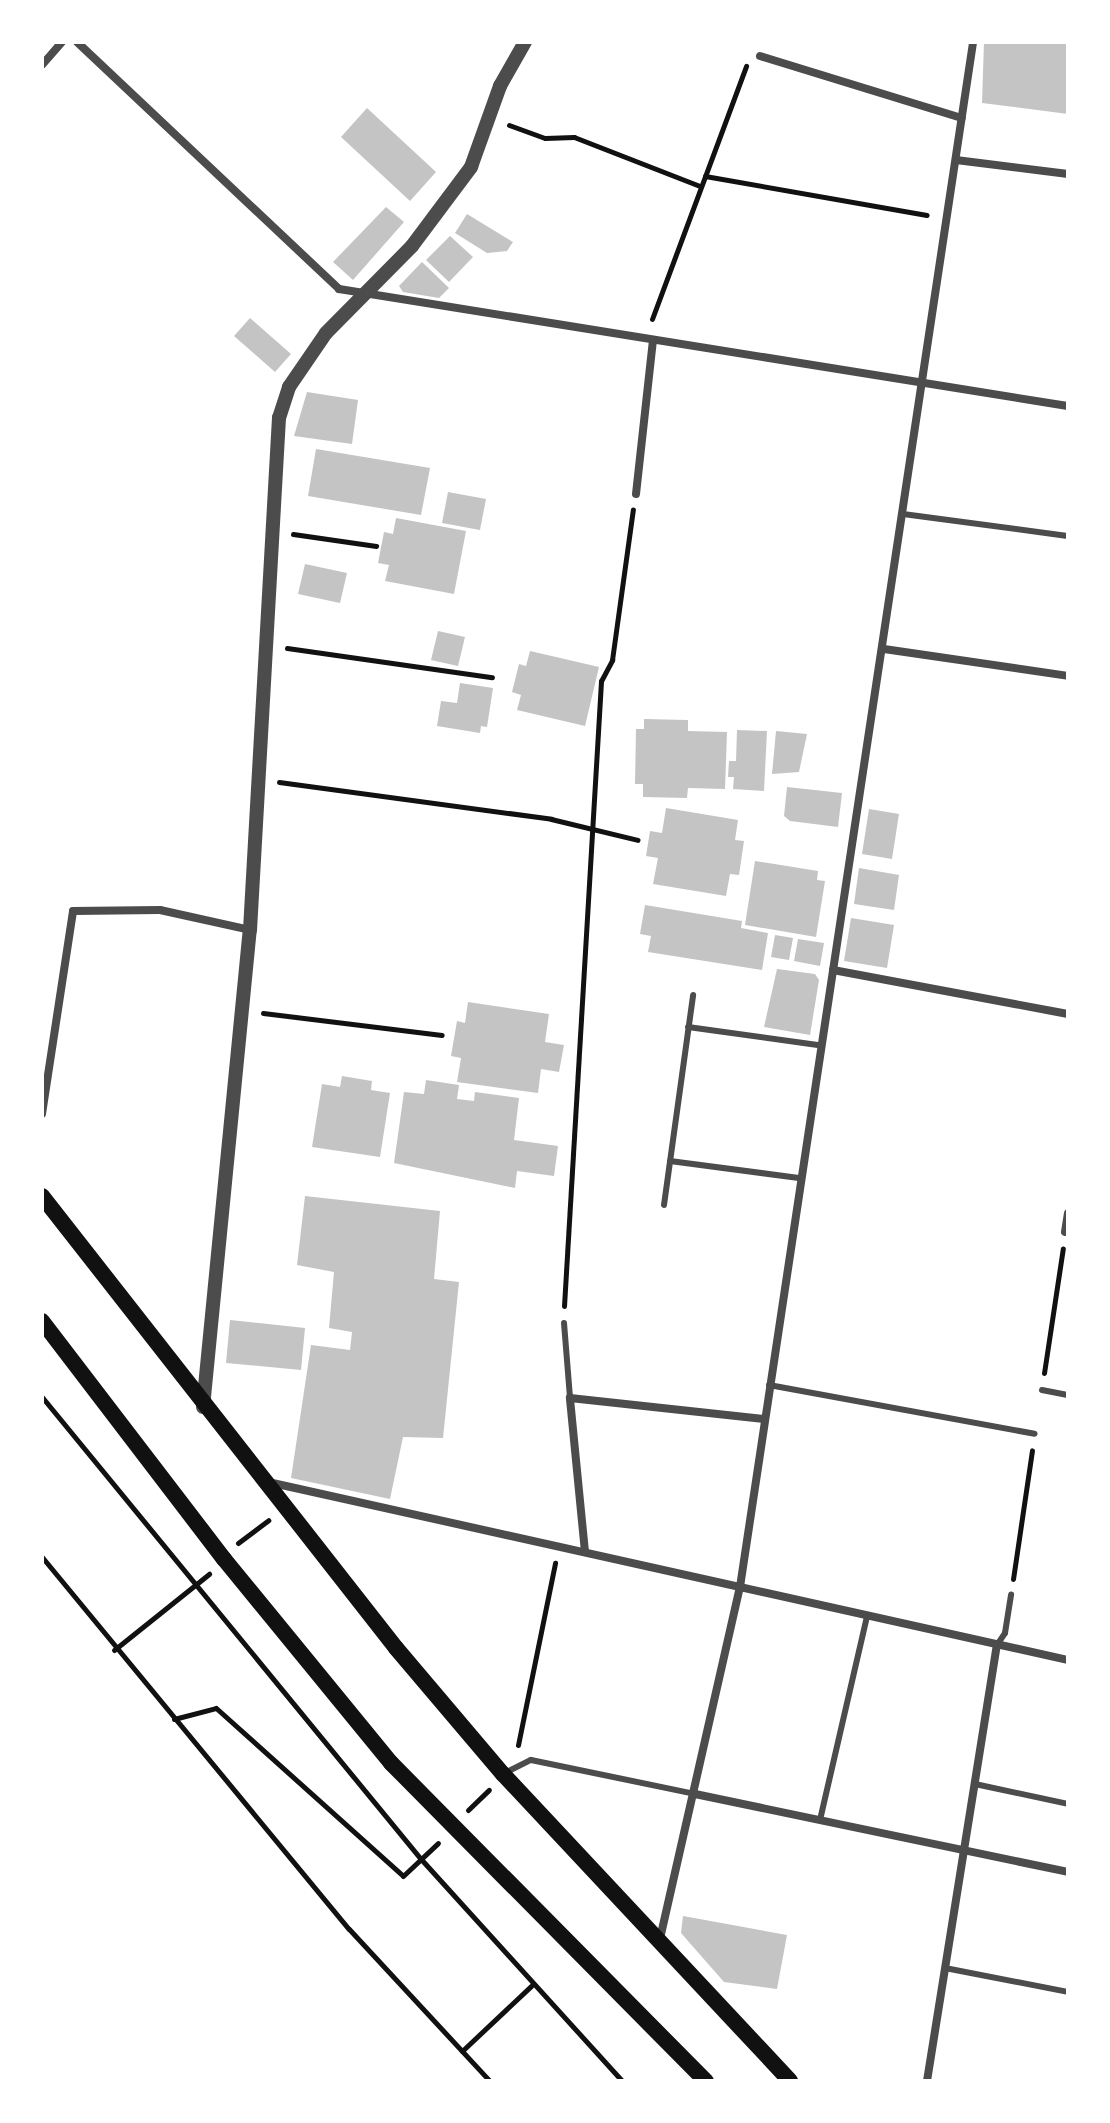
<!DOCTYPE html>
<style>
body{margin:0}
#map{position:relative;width:1110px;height:2123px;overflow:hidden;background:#fff;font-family:"Roboto Serif",serif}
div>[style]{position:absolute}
.building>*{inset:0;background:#c4c4c4}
.path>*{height:5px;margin:-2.5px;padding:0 2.5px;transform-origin:2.5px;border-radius:2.5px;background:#111}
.service>*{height:6px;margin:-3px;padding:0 3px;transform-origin:3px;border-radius:3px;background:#4c4c4c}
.minor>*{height:8px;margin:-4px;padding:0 4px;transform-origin:4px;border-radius:4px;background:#4c4c4c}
.tertiary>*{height:14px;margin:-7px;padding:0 7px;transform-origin:7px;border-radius:7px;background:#4c4c4c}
.secondary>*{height:16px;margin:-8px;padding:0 8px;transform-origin:8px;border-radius:8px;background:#111}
span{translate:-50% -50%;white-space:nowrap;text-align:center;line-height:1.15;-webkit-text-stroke:6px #fff;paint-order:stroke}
.frame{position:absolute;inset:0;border:44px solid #fff;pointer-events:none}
</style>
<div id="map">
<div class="building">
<i style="clip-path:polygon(984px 42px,1068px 42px,1068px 114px,982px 103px)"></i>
<i style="clip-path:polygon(367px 108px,436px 172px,410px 201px,341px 137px)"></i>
<i style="clip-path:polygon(386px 207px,404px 222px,353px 280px,333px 262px)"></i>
<i style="clip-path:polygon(467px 214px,513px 242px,507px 251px,487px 253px,455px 233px)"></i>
<i style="clip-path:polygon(450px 236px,473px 257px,449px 282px,426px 260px)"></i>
<i style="clip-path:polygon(422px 262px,449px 288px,439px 298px,403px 292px,399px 286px)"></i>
<i style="clip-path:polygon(250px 318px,291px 354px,275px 372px,234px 336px)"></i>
<i style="clip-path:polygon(307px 392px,358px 400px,352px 444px,294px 436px)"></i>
<i style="clip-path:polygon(316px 449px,430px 468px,421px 515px,308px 496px)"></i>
<i style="clip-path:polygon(448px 492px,486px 499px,480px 530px,442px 523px)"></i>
<i style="clip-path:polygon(396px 518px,466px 531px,454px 594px,385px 581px,389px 565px,378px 563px,384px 532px,393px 534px)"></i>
<i style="clip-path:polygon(305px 564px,347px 573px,340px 603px,298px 594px)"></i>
<i style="clip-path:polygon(438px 631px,465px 637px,458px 666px,431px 660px)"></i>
<i style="clip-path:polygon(530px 651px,599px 667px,585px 726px,517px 710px,521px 695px,512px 692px,519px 664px,526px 666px)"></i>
<i style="clip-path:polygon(460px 683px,493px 688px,487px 727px,481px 726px,480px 733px,437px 726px,441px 701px,457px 703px)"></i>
<i style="clip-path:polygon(644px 719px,688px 720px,688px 731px,727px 732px,725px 789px,688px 788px,687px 798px,643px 797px,643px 784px,635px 784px,636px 729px,644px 729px)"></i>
<i style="clip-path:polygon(737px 730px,767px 731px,764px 791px,733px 789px,734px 777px,728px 777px,729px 761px,736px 761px)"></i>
<i style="clip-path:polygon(776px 731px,807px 734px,799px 772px,772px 774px)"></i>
<i style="clip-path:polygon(787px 787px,842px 793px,838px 827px,790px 821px,784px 816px)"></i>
<i style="clip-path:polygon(666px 808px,738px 820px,735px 840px,744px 841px,739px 875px,730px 874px,726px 896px,653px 884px,658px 858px,646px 856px,650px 831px,662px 833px)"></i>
<i style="clip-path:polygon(869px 809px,899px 814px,892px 859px,862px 854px)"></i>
<i style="clip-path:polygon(755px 861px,818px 871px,817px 880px,825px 881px,816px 937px,745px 925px)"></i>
<i style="clip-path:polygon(859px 868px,899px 875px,894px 910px,854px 904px)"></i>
<i style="clip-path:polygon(645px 905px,742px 921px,741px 928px,768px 933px,762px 970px,648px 952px,651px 936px,640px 934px)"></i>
<i style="clip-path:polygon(851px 918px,894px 925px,887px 968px,844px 961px)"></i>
<i style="clip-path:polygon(775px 935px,793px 938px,789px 960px,771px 957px)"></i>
<i style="clip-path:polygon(798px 939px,824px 943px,820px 966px,794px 961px)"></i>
<i style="clip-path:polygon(777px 969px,815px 974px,819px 980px,810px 1035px,764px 1027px)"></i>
<i style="clip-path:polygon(468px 1002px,549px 1014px,545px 1042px,564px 1045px,559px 1072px,541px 1069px,538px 1093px,457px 1082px,461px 1058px,451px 1056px,457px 1021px,465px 1023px)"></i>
<i style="clip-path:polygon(342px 1076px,372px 1081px,371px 1090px,390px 1093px,380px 1157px,312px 1147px,322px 1084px,340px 1087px)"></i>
<i style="clip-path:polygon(426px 1080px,459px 1085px,457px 1099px,474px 1101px,475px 1092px,519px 1098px,514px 1140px,558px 1146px,554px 1176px,517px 1171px,515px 1188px,394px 1163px,404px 1092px,424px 1094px)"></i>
<i style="clip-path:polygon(305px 1196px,440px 1211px,434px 1279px,459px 1282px,443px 1438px,403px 1437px,390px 1499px,291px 1478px,311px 1345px,350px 1350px,352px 1332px,329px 1328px,334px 1272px,297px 1265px)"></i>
<i style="clip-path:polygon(230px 1320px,305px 1328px,301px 1370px,226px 1363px)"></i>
<i style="clip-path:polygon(683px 1916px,787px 1935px,777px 1989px,724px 1982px,681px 1933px)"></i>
</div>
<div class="path">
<i style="left:509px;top:125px;width:38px;rotate:20deg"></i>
<i style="left:545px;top:138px;width:29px;rotate:-2deg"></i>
<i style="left:574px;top:137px;width:135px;rotate:21.3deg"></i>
<i style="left:705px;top:176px;width:225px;rotate:10deg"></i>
<i style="left:652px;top:319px;width:270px;rotate:-69.6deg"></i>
<i style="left:293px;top:534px;width:84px;rotate:8.2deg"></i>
<i style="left:287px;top:648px;width:207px;rotate:8.1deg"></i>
<i style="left:279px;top:782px;width:275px;rotate:7.7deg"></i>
<i style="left:551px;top:819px;width:89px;rotate:13.6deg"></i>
<i style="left:263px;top:1013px;width:180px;rotate:7deg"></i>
<i style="left:564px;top:1306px;width:626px;rotate:-86.61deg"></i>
<i style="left:601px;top:681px;width:24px;rotate:-62deg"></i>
<i style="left:612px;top:660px;width:152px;rotate:-82.1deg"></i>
<i style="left:1044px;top:1373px;width:126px;rotate:-81.4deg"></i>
<i style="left:42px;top:1397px;width:596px;rotate:50.65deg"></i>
<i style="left:420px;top:1858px;width:301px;rotate:47.8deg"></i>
<i style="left:238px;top:1543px;width:38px;rotate:-37deg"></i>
<i style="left:42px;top:1557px;width:482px;rotate:50.5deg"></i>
<i style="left:349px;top:1929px;width:207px;rotate:47.2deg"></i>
<i style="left:1013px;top:1579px;width:130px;rotate:-81.6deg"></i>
<i style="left:114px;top:1650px;width:122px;rotate:-38.7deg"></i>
<i style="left:174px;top:1719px;width:43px;rotate:-14.7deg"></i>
<i style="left:216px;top:1708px;width:251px;rotate:41.9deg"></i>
<i style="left:403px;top:1876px;width:48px;rotate:-43.3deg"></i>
<i style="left:518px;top:1745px;width:186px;rotate:-78.5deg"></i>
<i style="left:468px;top:1810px;width:29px;rotate:-44deg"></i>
<i style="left:462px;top:2051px;width:95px;rotate:-43.3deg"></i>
</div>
<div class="service">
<i style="left:903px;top:514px;width:166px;rotate:7.6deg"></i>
<i style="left:688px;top:1027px;width:131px;rotate:7.9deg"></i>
<i style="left:670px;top:1161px;width:130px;rotate:7.5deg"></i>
<i style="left:664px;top:1205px;width:212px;rotate:-82.1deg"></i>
<i style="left:564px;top:1323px;width:75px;rotate:85.4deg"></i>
<i style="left:769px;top:1385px;width:270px;rotate:10.4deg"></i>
<i style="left:1042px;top:1390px;width:26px;rotate:11deg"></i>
<i style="left:997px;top:1645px;width:14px;rotate:-56deg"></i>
<i style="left:1005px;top:1633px;width:39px;rotate:-81deg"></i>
<i style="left:505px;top:1773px;width:29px;rotate:-27deg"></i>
<i style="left:531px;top:1760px;width:167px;rotate:11.7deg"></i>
<i style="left:975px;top:1784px;width:95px;rotate:12.1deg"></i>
<i style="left:820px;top:1820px;width:209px;rotate:-77deg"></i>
<i style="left:945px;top:1968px;width:125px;rotate:11deg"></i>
</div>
<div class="minor">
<i style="left:77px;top:42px;width:360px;rotate:43.3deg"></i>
<i style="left:339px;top:289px;width:738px;rotate:9.12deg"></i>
<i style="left:760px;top:56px;width:211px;rotate:17.1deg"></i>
<i style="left:42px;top:65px;width:30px;rotate:-49deg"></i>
<i style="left:956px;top:160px;width:113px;rotate:7.1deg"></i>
<i style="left:636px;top:494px;width:155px;rotate:-83.7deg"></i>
<i style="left:884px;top:649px;width:186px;rotate:8.3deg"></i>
<i style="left:833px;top:970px;width:239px;rotate:10.6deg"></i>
<i style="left:42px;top:1114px;width:205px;rotate:-81.3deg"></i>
<i style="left:73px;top:911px;width:87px;rotate:-0.7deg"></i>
<i style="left:160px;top:910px;width:92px;rotate:12.5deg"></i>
<i style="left:1065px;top:1232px;width:19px;rotate:-81deg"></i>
<i style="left:268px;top:1482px;width:820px;rotate:12.54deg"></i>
<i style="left:585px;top:1552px;width:155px;rotate:-95.6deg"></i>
<i style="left:570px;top:1398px;width:195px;rotate:6.2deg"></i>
<i style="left:695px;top:1794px;width:381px;rotate:11.8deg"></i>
<i style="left:659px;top:1943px;width:365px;rotate:-77.2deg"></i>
<i style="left:740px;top:1587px;width:1562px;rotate:-81.42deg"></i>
<i style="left:927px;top:2081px;width:442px;rotate:-80.9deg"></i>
</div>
<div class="tertiary">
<i style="left:203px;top:1407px;width:479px;rotate:-84.4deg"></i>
<i style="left:250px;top:930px;width:513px;rotate:-86.76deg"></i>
<i style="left:279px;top:418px;width:33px;rotate:-72deg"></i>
<i style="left:289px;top:387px;width:65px;rotate:-55.6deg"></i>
<i style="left:326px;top:333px;width:122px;rotate:-45.3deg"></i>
<i style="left:412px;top:246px;width:99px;rotate:-53.2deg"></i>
<i style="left:471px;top:167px;width:86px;rotate:-70.3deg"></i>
<i style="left:500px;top:86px;width:51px;rotate:-60.4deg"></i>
</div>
<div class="secondary">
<i style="left:42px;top:1196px;width:574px;rotate:51.93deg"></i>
<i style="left:396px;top:1648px;width:165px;rotate:49.7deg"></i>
<i style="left:503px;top:1774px;width:420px;rotate:46.9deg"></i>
<i style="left:42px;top:1321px;width:300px;rotate:52.6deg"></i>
<i style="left:224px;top:1559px;width:264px;rotate:50.7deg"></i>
<i style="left:391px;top:1763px;width:448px;rotate:45.3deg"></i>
</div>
<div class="frame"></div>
</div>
